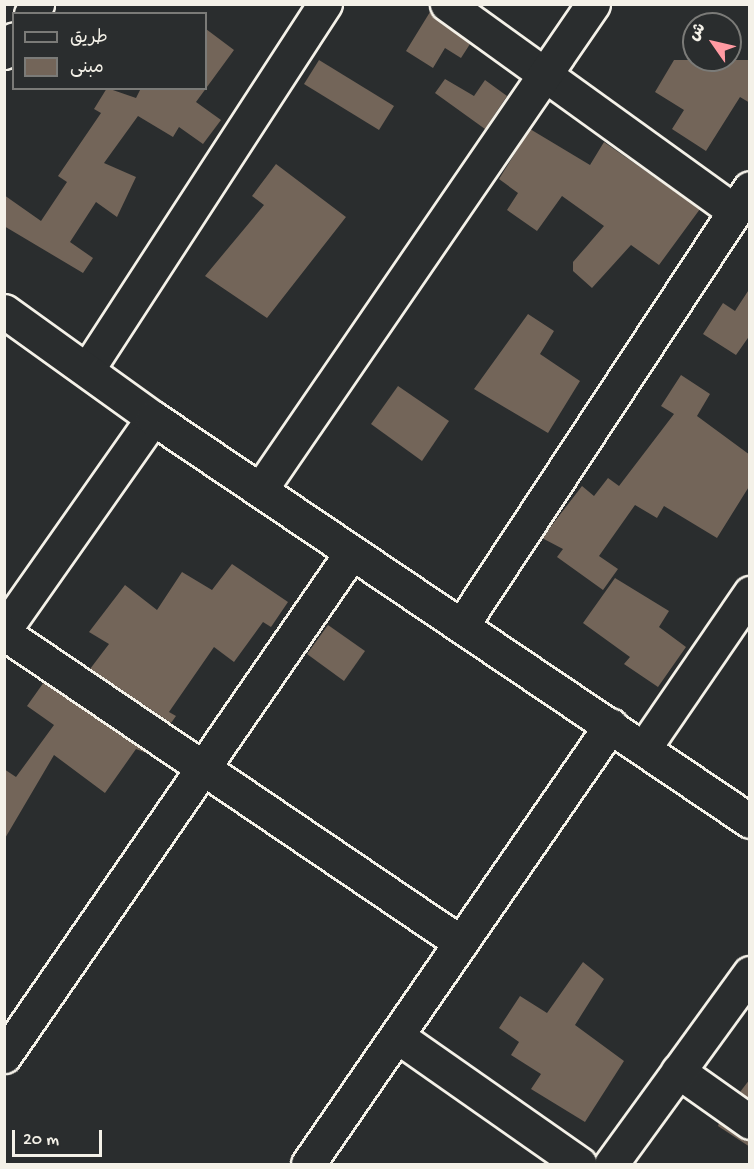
<!DOCTYPE html>
<meta charset="utf-8">
<style>
body{margin:0}
#map{position:relative;width:754px;height:1169px;overflow:hidden;background:#2a2d2e;font-family:"Gochi Hand","Playpen Sans Arabic",sans-serif}
div>[style]{position:absolute}
.building>*{inset:0;background:#736559}
.roads{filter:drop-shadow(2px 0 #f4f1e8) drop-shadow(-2px 0 #f4f1e8) drop-shadow(0 2px #f4f1e8) drop-shadow(0 -2px #f4f1e8)}
.minor>*{height:33px;margin:-16.5px;padding:0 16.5px;transform-origin:16.5px;border-radius:16.5px;background:#2a2d2e}
.highway>*{height:33px;margin:-16.5px;padding:0 16.5px;transform-origin:16.5px;border-radius:16.5px;background:#2a2d2e}
span{translate:-50% -50%;white-space:nowrap;text-align:center;line-height:1.15;-webkit-text-stroke:5px #2a2d2e;paint-order:stroke}
.frame{position:absolute;inset:0;border:6px solid #f4f1e8;pointer-events:none}
.legend{position:absolute;left:12px;top:12px;width:195px;height:78px;box-sizing:border-box;background:#2a2d2e;border:2px solid #7b7b78;margin:0;padding:8px 10px;list-style:none;font-size:18px;color:#f4f1e8}
.legend li{display:flex;align-items:center;gap:12px;height:30px}
.legend b{width:30px;border:2px solid #7b7b78}
.north{position:absolute;left:682px;top:12px;width:60px;height:60px;box-sizing:border-box;background:#2a2d2e;border:2px solid #7b7b78;border-radius:50%;rotate:304deg;font-size:16px;font-weight:700;line-height:24px;text-align:center;color:#f4f1e8}
.north::after{content:'';display:block;margin:auto;width:21px;height:27px;background:#ff9aa2;clip-path:polygon(50% 0,100% 100%,50% 72%,0 100%)}
.scale{position:absolute;left:12px;top:1130px;width:90px;height:27px;box-sizing:border-box;border:3px solid #f4f1e8;border-top:0;padding-left:8px;font-size:18px;line-height:21px;white-space:nowrap;color:#f4f1e8;-webkit-text-stroke:4px #2a2d2e;paint-order:stroke}
</style>
<div id="map">
<div class="building">
<i style="clip-path:polygon(430px 12px,470px 44px,461px 58px,445px 48px,433px 68px,406px 51px)"></i>
<i style="clip-path:polygon(206px 29px,234px 50px,196px 102px,221px 120px,203px 144px,179px 127px,173px 137px,138px 116px,104px 163px,136px 177px,117px 217px,96px 202px,70px 242px,93px 258px,83px 273px,4px 226px,4px 195px,41px 221px,67px 182px,58px 176px,101px 113px,94px 109px,107px 88px,136px 98px,141px 88px,206px 88px)"></i>
<i style="clip-path:polygon(319px 60px,394px 106px,379px 130px,304px 84px)"></i>
<i style="clip-path:polygon(674px 60px,750px 60px,750px 103px,740px 97px,706px 151px,672px 129px,684px 110px,655px 92px)"></i>
<i style="clip-path:polygon(445px 79px,474px 96px,485px 80px,507px 96px,485px 129px,435px 93px)"></i>
<i style="clip-path:polygon(530px 129px,590px 165px,604px 142px,700px 209px,659px 265px,631px 245px,592px 288px,573px 271px,573px 262px,604px 226px,562px 196px,537px 231px,507px 210px,518px 193px,499px 179px)"></i>
<i style="clip-path:polygon(276px 164px,346px 217px,267px 318px,205px 276px,264px 205px,252px 196px)"></i>
<i style="clip-path:polygon(750px 288px,750px 335px,736px 355px,703px 334px,723px 303px,735px 311px)"></i>
<i style="clip-path:polygon(528px 314px,554px 331px,540px 354px,580px 381px,548px 433px,474px 389px)"></i>
<i style="clip-path:polygon(681px 375px,710px 394px,697px 416px,750px 455px,750px 485px,717px 538px,664px 506px,657px 518px,635px 505px,599px 556px,618px 569px,603px 590px,557px 557px,563px 549px,542px 538px,582px 486px,594px 496px,608px 478px,619px 486px,674px 414px,661px 406px)"></i>
<i style="clip-path:polygon(398px 386px,449px 421px,422px 461px,371px 424px)"></i>
<i style="clip-path:polygon(232px 564px,288px 602px,271px 627px,263px 622px,234px 662px,214px 647px,169px 712px,176px 716px,171px 723px,90px 669px,109px 644px,89px 632px,125px 585px,157px 610px,182px 572px,212px 590px)"></i>
<i style="clip-path:polygon(615px 578px,669px 611px,659px 627px,686px 647px,658px 687px,624px 664px,630px 657px,583px 623px)"></i>
<i style="clip-path:polygon(328px 625px,365px 651px,344px 681px,307px 654px)"></i>
<i style="clip-path:polygon(44px 682px,149px 754px,136px 749px,105px 793px,54px 755px,4px 840px,4px 769px,16px 777px,54px 725px,27px 706px)"></i>
<i style="clip-path:polygon(583px 962px,604px 979px,575px 1025px,624px 1061px,585px 1122px,531px 1089px,541px 1074px,511px 1055px,519px 1042px,499px 1028px,520px 996px,547px 1013px)"></i>
<i style="clip-path:polygon(750px 1079px,750px 1099px,740px 1092px)"></i>
<i style="clip-path:polygon(719px 1123px,750px 1141px,750px 1147px,718px 1126px)"></i>
</div>
<div class="roads">
<div class="minor">
<i style="left:447px;top:4px;width:354px;rotate:35.8deg"></i>
<i style="left:31px;top:14px;width:12px;rotate:-59deg"></i>
<i style="left:4px;top:52px;width:16px;rotate:-52deg"></i>
<i style="left:87px;top:370px;width:437px;rotate:-57deg"></i>
<i style="left:260px;top:490px;width:589px;rotate:-55.58deg"></i>
<i style="left:462px;top:625px;width:523px;rotate:-56.61deg"></i>
<i style="left:4px;top:630px;width:259px;rotate:-54.9deg"></i>
<i style="left:4px;top:633px;width:552px;rotate:34.15deg"></i>
<i style="left:644px;top:748px;width:188px;rotate:-55.6deg"></i>
<i style="left:397px;top:1036px;width:223px;rotate:35deg"></i>
<i style="left:4px;top:1056px;width:612px;rotate:-55.38deg"></i>
<i style="left:678px;top:1071px;width:88px;rotate:35.3deg"></i>
<i style="left:308px;top:1164px;width:533px;rotate:-55.39deg"></i>
<i style="left:611px;top:1164px;width:236px;rotate:-54deg"></i>
</div>
<div class="highway">
<i style="left:4px;top:311px;width:183px;rotate:35.7deg"></i>
<i style="left:153px;top:418px;width:720px;rotate:34.02deg"></i>
</div>
</div>
<div class="frame"></div>
<ul class="legend">
<li><b style="height:8px;background:#2a2d2e"></b>طريق</li>
<li><b style="height:16px;background:#736559"></b>مبنى</li>
</ul>
<div class="north">ش</div>
<div class="scale">20 m</div>
</div>
